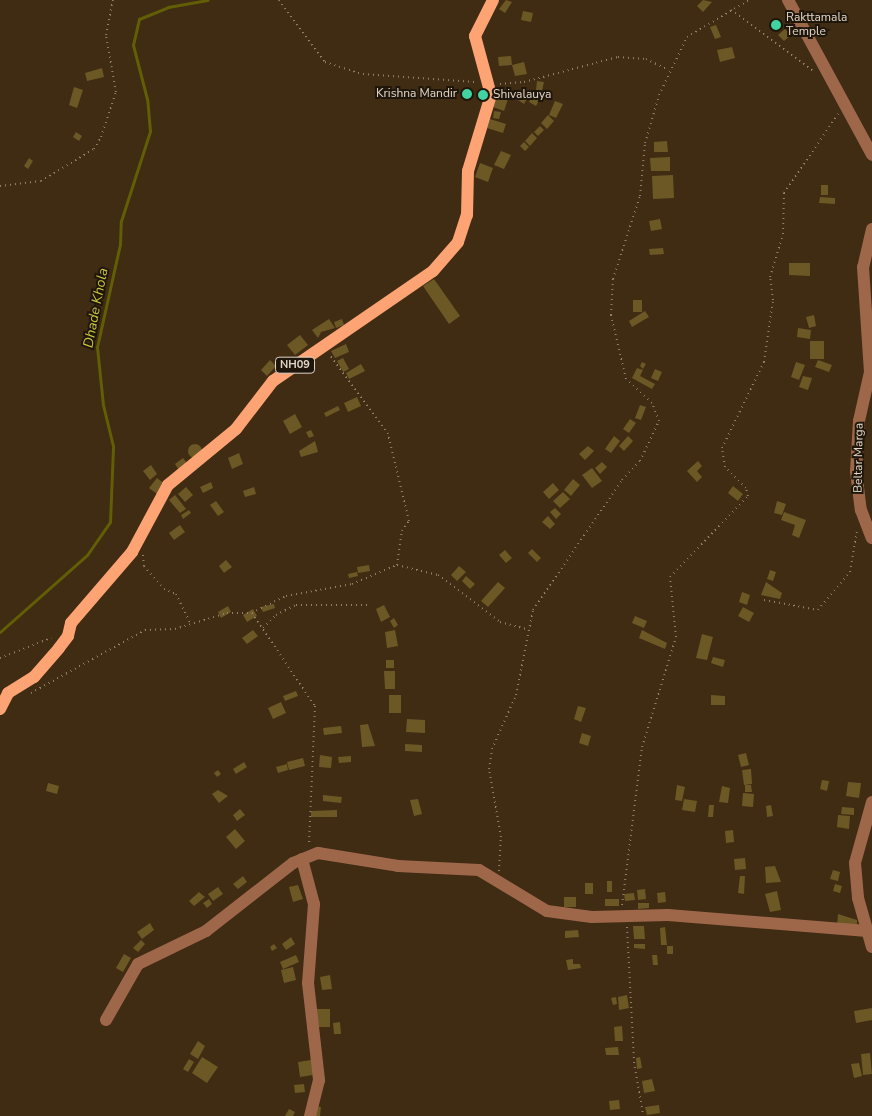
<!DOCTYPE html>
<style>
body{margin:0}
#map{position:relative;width:872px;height:1116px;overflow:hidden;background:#402b13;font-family:"Nunito Sans",sans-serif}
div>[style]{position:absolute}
.stream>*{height:3px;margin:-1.5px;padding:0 1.5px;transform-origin:1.5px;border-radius:1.5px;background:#625e05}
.building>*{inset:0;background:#6c5825}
.round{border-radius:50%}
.path>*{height:2px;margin-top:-1px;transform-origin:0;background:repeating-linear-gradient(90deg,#907f6c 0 1px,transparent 0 5px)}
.minor>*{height:12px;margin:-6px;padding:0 6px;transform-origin:6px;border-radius:6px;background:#9e674a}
.major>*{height:12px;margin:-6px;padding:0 6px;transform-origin:6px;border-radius:6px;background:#fea374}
.dots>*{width:14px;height:14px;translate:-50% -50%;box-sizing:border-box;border:2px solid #1f160b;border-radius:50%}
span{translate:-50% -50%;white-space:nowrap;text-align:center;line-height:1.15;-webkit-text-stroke:4px #1f160b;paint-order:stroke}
.shield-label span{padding:1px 4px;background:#1f160b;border:1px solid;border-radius:4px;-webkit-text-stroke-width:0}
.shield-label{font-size:11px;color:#e3d5c7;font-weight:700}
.poi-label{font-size:12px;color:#e3d5c7}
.left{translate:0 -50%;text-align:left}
.right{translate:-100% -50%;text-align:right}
.street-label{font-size:12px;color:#e3d5c7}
.water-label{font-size:14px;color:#cbc53b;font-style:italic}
</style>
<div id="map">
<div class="stream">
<i style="left:0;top:632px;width:116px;rotate:-41.5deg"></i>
<i style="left:87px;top:555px;width:40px;rotate:-55.1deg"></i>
<i style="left:110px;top:522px;width:76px;rotate:-87.7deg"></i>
<i style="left:113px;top:446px;width:42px;rotate:-103.7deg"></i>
<i style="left:103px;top:405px;width:58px;rotate:-95.9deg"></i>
<i style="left:97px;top:347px;width:106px;rotate:-77.4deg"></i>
<i style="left:120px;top:244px;width:23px;rotate:-88deg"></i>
<i style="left:121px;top:221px;width:95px;rotate:-72.1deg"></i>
<i style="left:150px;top:131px;width:32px;rotate:-95deg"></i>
<i style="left:147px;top:99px;width:56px;rotate:-104.5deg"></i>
<i style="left:133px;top:45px;width:27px;rotate:-77deg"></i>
<i style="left:139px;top:19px;width:31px;rotate:-22deg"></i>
<i style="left:168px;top:7px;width:40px;rotate:-10deg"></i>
</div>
<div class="building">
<i style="clip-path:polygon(506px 0,512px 2px,505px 13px,499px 9px)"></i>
<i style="clip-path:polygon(703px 0,712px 2px,703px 12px,697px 6px)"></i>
<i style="clip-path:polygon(523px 11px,533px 13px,531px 22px,521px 20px)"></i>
<i style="clip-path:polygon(777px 20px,781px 25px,775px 30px,771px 25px)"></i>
<i style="clip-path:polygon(716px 25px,721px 37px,715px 39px,710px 27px)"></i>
<i style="clip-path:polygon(785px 29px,791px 35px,784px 41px,778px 35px)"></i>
<i style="clip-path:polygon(732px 47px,735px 58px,720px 62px,717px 50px)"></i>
<i style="clip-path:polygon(511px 56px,512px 65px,499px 66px,498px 57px)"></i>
<i style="clip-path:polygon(524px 62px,527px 74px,515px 76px,512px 65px)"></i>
<i style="clip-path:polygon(102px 68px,104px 77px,87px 81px,85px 73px)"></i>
<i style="clip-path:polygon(537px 81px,544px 82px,542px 91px,536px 90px)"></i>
<i style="clip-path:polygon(74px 87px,83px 90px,77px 108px,69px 105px)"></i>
<i style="clip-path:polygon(524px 90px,530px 94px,524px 104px,518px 100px)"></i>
<i style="clip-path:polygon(535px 91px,542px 95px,536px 106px,529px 102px)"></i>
<i style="clip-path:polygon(497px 95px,508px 99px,504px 111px,493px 107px)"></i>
<i style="clip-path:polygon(555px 101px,563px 104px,556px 118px,549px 115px)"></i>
<i style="clip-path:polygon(494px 111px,501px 112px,499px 119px,493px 118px)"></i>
<i style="clip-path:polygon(548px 115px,554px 121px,547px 129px,541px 123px)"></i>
<i style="clip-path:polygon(490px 119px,506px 124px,503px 133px,487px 128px)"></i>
<i style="clip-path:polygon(540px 126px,544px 130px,538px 136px,534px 132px)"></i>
<i style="clip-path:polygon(76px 132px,82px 136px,79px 141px,73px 137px)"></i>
<i style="clip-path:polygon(532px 133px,537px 138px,530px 146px,525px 141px)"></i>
<i style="clip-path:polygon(667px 141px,668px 152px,654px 152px,654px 142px)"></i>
<i style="clip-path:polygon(524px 142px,529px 147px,525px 151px,520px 146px)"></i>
<i style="clip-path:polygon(501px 151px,511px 155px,504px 169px,494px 165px)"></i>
<i style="clip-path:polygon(670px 157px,670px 171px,651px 171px,650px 158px)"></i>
<i style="clip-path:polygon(29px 158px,33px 161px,28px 169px,24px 166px)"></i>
<i style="clip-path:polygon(480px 163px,493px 168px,488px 182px,475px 177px)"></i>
<i style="clip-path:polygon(673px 175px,674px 198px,653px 199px,652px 176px)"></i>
<i style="clip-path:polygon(821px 185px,828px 185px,828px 195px,821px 195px)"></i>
<i style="clip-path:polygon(820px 197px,835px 198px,835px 204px,819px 203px)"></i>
<i style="clip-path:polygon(660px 219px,662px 229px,651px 231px,649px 221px)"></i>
<i style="clip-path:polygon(663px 248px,664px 254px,650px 255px,649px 249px)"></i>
<i style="clip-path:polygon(789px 263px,810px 263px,810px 276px,789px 275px)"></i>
<i style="clip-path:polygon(434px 279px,460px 316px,449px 324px,423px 286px)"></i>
<i style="clip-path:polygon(633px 300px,642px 300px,642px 312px,633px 312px)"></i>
<i style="clip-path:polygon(645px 311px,649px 317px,632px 327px,629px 321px)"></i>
<i style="clip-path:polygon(814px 315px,816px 326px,809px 328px,806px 317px)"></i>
<i style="clip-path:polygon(329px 319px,335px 328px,321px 332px,318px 338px,312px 330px)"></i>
<i style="clip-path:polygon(342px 319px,344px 325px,336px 328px,334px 322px)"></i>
<i style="clip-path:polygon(798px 328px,811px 330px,810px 339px,797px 337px)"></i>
<i style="clip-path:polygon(300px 335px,308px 345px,295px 355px,287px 345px)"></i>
<i style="clip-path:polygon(810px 341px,824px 341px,824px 359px,810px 359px)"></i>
<i style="clip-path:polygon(346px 344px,349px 352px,335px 358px,331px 351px)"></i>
<i style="clip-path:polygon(343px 358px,349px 369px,343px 372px,337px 361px)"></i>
<i style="clip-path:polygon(270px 360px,276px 366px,267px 376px,261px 370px)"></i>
<i style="clip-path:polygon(818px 360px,832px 365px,829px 372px,815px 367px)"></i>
<i style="clip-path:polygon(642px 362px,646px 364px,643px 369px,640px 366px)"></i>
<i style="clip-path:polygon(796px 362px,805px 365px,799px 380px,791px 377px)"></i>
<i style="clip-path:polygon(361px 364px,365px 371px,349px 379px,346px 373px)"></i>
<i style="clip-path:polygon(637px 368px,643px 370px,640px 376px,655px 384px,652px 389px,632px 378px)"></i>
<i style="clip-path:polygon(655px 369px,662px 372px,658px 381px,651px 378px)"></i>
<i style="clip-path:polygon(803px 376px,812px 378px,808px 390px,799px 387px)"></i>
<i style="clip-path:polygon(357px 397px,361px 406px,348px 412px,344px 403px)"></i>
<i style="clip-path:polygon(640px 405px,646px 407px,641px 420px,635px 418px)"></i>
<i style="clip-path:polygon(338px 406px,340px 410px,326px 417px,324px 413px)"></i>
<i style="clip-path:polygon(295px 414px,302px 427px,290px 434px,283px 421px)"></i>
<i style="clip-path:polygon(630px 419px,636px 423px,629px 433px,623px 429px)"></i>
<i style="clip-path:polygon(311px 430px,314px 436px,309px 438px,306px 432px)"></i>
<i style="clip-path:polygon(614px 436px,620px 441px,611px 453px,605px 449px)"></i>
<i style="clip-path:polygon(628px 436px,633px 441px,624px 451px,619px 446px)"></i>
<i style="clip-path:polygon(315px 441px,318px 452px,301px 457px,299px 451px)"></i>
<i class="round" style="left:188px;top:444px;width:14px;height:14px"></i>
<i style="clip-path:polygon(588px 446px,594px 451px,585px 460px,579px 454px)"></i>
<i style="clip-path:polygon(239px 453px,243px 464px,232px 469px,228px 458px)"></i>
<i style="clip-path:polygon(183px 458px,187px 463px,179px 470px,175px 464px)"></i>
<i style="clip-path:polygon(698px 461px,702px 466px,697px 471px,702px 477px,697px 482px,687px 471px)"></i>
<i style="clip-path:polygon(602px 462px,607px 467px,600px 474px,595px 468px)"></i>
<i style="clip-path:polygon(151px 465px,157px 474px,150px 480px,143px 471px)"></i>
<i style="clip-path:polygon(592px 468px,602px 481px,592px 488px,582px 475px)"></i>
<i style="clip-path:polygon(157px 478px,165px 484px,157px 494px,149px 488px)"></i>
<i style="clip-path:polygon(573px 479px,580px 485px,571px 496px,564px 490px)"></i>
<i style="clip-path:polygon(211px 482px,213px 488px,203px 493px,200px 487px)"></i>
<i style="clip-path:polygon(553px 483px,559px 490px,549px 499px,543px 492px)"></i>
<i style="clip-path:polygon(733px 486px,743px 494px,738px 501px,728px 493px)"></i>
<i style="clip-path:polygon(186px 487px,193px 495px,185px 502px,178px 494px)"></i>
<i style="clip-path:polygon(254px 487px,256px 494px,245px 497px,243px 491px)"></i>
<i style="clip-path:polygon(563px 492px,570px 499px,560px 508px,553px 501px)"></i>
<i style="clip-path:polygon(175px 495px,186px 509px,180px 513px,169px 500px)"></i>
<i style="clip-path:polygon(216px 501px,224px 512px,218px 516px,210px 505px)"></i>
<i style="clip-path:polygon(777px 501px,786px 504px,782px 515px,774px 513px)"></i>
<i style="clip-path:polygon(555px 508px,561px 514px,556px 519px,550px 512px)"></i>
<i style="clip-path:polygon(189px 510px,191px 513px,183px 519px,181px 515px)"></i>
<i style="clip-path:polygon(784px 512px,806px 520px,799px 538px,792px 535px,795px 525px,781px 520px)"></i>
<i style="clip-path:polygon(548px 516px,555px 524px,550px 529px,542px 522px)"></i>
<i style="clip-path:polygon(180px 525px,185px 532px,174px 540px,169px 533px)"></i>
<i style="clip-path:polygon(532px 549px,541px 558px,537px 562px,528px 553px)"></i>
<i style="clip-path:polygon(505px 550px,512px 558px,506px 563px,499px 555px)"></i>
<i style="clip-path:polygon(226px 560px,232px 567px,224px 573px,219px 566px)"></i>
<i style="clip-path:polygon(369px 565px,370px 571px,358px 573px,357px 567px)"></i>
<i style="clip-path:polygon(459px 566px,466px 572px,457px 581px,451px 575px)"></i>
<i style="clip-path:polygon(770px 570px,776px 572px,773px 581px,767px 579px)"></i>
<i style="clip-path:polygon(357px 572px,358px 576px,349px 578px,348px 574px)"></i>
<i style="clip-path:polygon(466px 576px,475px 584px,470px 589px,462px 581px)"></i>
<i style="clip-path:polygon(498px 582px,505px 588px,488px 607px,481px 601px)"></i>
<i style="clip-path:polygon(766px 582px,782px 593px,780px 599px,761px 595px)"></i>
<i style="clip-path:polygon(742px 592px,750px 595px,747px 605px,739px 602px)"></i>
<i style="clip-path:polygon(274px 604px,275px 608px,263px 612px,261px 607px)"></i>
<i style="clip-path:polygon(384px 605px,390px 617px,381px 622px,376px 609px)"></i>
<i style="clip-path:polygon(228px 606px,231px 612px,221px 618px,218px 612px)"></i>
<i style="clip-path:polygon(743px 607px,754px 613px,749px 622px,738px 616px)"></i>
<i style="clip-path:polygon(253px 609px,257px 616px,247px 622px,243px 615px)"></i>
<i style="clip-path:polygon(635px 616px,647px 621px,644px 628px,632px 623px)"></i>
<i style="clip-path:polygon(394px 618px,398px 625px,394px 628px,390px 621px)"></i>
<i style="clip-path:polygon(253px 630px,258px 636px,247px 644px,242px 638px)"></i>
<i style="clip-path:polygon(395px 630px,398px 646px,387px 648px,385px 632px)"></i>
<i style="clip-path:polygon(642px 630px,667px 643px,665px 649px,639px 638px)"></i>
<i style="clip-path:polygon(702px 634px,713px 637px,707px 660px,696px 658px)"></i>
<i style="clip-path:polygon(713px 657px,725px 660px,723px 667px,711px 663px)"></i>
<i style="clip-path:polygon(386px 660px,394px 660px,394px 668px,386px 668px)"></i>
<i style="clip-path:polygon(384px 671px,395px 671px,395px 689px,385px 689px)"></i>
<i style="clip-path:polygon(296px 691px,298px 696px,285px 701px,283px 696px)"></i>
<i style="clip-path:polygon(389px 695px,401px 695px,401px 713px,389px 713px)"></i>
<i style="clip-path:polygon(711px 695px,725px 696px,725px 705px,711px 705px)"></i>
<i style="clip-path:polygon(281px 702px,286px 713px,273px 719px,268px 708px)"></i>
<i style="clip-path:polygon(578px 706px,586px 708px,581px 722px,574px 719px)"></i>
<i style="clip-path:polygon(407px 719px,425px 720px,425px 733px,406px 732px)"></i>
<i style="clip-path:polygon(368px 724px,375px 746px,362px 747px,360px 725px)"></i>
<i style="clip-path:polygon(341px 726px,342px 733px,324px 735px,323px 728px)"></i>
<i style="clip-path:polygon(582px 733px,591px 736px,588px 746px,579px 743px)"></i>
<i style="clip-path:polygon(405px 744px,422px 745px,422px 752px,405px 751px)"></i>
<i style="clip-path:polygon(746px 753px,749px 765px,741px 767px,738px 755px)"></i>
<i style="clip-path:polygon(320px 755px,332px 757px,331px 768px,319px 767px)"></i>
<i style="clip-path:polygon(351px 756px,351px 762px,339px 763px,338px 757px)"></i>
<i style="clip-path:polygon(303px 758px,305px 766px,289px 770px,287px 762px)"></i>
<i style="clip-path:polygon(244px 762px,247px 767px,236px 774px,233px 769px)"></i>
<i style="clip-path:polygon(287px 764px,288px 770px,278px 773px,276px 767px)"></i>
<i style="clip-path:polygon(751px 769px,752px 784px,744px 785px,742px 770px)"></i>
<i style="clip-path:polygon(218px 770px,221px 774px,217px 777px,214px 773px)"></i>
<i style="clip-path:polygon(822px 780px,829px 781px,827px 791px,820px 789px)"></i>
<i style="clip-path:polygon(848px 782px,861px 783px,859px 798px,846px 796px)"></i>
<i style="clip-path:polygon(48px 783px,59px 786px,57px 794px,46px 791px)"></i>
<i style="clip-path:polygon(677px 785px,685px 787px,682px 801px,675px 800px)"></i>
<i style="clip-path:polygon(745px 785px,751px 785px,752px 792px,745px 792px)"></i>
<i style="clip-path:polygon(722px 786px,730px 788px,728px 803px,719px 802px)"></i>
<i style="clip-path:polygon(218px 790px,228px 796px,219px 803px,212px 794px)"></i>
<i style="clip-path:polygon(743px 793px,754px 794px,753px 807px,742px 806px)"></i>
<i style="clip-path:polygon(323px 795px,342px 797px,341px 803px,323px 801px)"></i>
<i style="clip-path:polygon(418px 799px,422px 814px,414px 816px,410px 800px)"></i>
<i style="clip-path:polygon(684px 799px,697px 801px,695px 812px,682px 810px)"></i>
<i style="clip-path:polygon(709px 805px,714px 805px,713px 817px,708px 817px)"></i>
<i style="clip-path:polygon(771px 805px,773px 816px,767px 817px,766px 806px)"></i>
<i style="clip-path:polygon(842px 807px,854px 808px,854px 815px,841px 814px)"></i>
<i style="clip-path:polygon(240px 809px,245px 815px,237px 821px,233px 815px)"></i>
<i style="clip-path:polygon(337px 810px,337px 817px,311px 817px,311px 811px)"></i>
<i style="clip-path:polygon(838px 815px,850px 816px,849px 829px,837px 827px)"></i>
<i style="clip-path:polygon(235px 829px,245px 841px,236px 849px,226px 837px)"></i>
<i style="clip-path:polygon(733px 830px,734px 842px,726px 843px,725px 831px)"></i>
<i style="clip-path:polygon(745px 858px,746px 869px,735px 870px,734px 859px)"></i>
<i style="clip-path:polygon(775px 866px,781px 882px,766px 883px,765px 867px)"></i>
<i style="clip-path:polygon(833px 870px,840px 872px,838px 881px,830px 879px)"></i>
<i style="clip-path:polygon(243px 876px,247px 882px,238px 889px,233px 884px)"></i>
<i style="clip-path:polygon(740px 876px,745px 876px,744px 894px,738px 893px)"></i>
<i style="clip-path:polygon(607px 881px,612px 881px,612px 892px,607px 892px)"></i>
<i style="clip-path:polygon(585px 883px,593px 883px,593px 894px,585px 894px)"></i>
<i style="clip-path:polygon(835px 884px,842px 886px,840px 893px,833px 891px)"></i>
<i style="clip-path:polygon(298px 885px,303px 899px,293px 902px,289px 887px)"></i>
<i style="clip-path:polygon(218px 887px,223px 894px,213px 901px,208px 894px)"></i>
<i style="clip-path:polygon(645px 889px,646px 899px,638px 900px,637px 890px)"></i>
<i style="clip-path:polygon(777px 891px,781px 910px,770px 912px,765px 894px)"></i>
<i style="clip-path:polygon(199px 892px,205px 897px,194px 906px,189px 901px)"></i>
<i style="clip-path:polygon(665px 892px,666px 902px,658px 903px,657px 893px)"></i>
<i style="clip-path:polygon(634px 893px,635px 900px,625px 901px,624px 894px)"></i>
<i style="clip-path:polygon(564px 897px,576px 897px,576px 907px,564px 907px)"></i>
<i style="clip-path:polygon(209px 899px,212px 904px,207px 908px,203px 903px)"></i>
<i style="clip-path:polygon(605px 899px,619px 899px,619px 906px,605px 906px)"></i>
<i style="clip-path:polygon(638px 903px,649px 903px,649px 908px,638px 909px)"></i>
<i style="clip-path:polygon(838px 914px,857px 920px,857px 928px,837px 927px)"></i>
<i style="clip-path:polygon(150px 923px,154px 930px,142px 939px,137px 932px)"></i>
<i style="clip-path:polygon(633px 926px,644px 926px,645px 939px,634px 939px)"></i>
<i style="clip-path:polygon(665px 927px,667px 945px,661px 945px,660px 928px)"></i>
<i style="clip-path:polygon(578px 930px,579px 937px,565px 938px,565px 931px)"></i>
<i style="clip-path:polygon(291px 937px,295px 944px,286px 950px,282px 944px)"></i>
<i style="clip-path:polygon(141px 940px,145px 944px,138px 952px,133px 948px)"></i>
<i style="clip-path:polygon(274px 944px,277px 948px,272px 951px,270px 947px)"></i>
<i style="clip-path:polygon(634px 944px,645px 944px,645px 949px,634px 948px)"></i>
<i style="clip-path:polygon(667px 946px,673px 946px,673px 954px,667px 954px)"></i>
<i style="clip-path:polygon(124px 954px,131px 958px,123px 972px,116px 968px)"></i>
<i style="clip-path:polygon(296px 955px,299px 962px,283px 969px,280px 962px)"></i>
<i style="clip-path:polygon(652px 955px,657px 955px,658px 965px,653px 965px)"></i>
<i style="clip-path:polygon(573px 959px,573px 964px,580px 964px,581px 968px,568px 970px,566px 960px)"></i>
<i style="clip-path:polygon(293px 967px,296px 980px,284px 983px,281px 970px)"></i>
<i style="clip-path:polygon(330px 975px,332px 989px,322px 990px,320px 977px)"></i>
<i style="clip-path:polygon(627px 995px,629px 1008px,619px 1010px,618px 997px)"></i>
<i style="clip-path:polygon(616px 997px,617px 1004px,613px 1005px,611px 998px)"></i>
<i style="clip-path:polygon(872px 1008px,872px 1020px,856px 1023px,854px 1011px)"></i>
<i style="clip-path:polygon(316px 1009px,330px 1009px,330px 1027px,316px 1027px)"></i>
<i style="clip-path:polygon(340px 1022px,341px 1034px,334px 1034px,333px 1023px)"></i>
<i style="clip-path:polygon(622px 1026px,623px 1041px,615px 1041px,614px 1027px)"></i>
<i style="clip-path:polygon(198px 1041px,205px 1046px,198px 1059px,190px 1054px)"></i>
<i style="clip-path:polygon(618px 1047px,619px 1055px,606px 1055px,605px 1048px)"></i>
<i style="clip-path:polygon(870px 1053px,872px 1074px,863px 1075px,861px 1054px)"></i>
<i style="clip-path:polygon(202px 1057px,218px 1067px,207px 1083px,192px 1073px)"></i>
<i style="clip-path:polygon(640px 1057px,642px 1068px,637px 1069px,636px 1058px)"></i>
<i style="clip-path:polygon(189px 1059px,194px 1062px,188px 1072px,183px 1069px)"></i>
<i style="clip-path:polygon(311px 1060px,313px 1075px,300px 1077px,298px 1062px)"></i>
<i style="clip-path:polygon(859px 1063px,862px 1076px,854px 1078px,851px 1064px)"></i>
<i style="clip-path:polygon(652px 1079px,655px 1091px,644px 1093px,642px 1081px)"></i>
<i style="clip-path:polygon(304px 1084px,305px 1092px,295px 1093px,294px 1085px)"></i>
<i style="clip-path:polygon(619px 1100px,620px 1109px,610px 1110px,609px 1101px)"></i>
<i style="clip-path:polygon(659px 1105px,660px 1113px,647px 1115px,645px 1107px)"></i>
<i style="clip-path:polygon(314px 1106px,321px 1107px,320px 1116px,312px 1116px)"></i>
<i style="clip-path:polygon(289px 1109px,295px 1112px,293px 1116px,285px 1116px)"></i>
</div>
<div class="path">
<i style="left:279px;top:0;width:77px;rotate:53.4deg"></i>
<i style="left:325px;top:62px;width:40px;rotate:18deg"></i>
<i style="left:363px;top:74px;width:112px;rotate:4.1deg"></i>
<i style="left:731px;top:10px;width:102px;rotate:36.6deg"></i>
<i style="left:500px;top:84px;width:24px;rotate:-5deg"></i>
<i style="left:524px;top:82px;width:97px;rotate:-14.9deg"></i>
<i style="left:618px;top:57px;width:28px;rotate:4deg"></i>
<i style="left:646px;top:59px;width:25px;rotate:26deg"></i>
<i style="left:0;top:186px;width:41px;rotate:-7deg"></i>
<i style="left:41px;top:181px;width:62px;rotate:-31.1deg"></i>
<i style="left:94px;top:149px;width:14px;rotate:-60deg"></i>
<i style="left:101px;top:137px;width:47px;rotate:-71.6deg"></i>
<i style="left:116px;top:92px;width:58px;rotate:-100deg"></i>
<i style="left:106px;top:35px;width:36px;rotate:-79deg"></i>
<i style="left:143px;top:555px;width:11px;rotate:85deg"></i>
<i style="left:144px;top:566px;width:30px;rotate:49deg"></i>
<i style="left:164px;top:589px;width:13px;rotate:23deg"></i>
<i style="left:176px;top:594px;width:32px;rotate:64deg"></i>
<i style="left:397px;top:565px;width:42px;rotate:13.7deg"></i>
<i style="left:438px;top:575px;width:78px;rotate:37.2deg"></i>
<i style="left:500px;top:622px;width:30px;rotate:15deg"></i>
<i style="left:764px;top:600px;width:55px;rotate:10.5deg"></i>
<i style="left:818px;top:610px;width:50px;rotate:-49.9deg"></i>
<i style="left:850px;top:572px;width:43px;rotate:-80.5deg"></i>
<i style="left:252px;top:613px;width:38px;rotate:-27deg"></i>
<i style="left:286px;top:596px;width:67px;rotate:-10.3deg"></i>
<i style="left:352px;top:584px;width:49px;rotate:-22.9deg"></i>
<i style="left:397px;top:565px;width:34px;rotate:-82deg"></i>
<i style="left:402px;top:531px;width:12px;rotate:-55deg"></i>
<i style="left:409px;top:521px;width:89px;rotate:-103.6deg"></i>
<i style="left:388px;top:434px;width:99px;rotate:-126.4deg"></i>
<i style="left:263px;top:628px;width:18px;rotate:-45deg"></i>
<i style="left:276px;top:615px;width:22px;rotate:-27deg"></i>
<i style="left:296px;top:605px;width:71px"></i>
<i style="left:0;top:658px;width:55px;rotate:-21.4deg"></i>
<i style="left:31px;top:693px;width:130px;rotate:-28.9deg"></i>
<i style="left:145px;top:630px;width:30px;rotate:-2deg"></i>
<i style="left:175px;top:629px;width:54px;rotate:-17.1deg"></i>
<i style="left:227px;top:613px;width:25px"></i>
<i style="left:252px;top:613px;width:112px;rotate:55.9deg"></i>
<i style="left:315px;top:706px;width:140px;rotate:92.5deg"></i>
<i style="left:499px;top:871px;width:34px;rotate:-87deg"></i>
<i style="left:501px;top:837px;width:69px;rotate:-100deg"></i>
<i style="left:489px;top:769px;width:20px;rotate:-81deg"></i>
<i style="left:492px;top:749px;width:59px;rotate:-66deg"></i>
<i style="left:516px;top:695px;width:87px;rotate:-78.7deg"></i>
<i style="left:533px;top:610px;width:158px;rotate:-55.6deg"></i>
<i style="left:622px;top:480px;width:26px;rotate:-47deg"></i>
<i style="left:640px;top:461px;width:44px;rotate:-64.6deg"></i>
<i style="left:659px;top:421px;width:19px;rotate:-111deg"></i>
<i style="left:652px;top:403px;width:35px;rotate:-137deg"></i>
<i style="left:626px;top:379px;width:66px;rotate:-103.2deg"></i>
<i style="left:611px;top:315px;width:36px;rotate:-87deg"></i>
<i style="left:613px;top:279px;width:87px;rotate:-72deg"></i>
<i style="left:640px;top:196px;width:53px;rotate:-84.6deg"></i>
<i style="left:645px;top:143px;width:50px;rotate:-73.7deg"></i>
<i style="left:659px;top:95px;width:64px;rotate:-64.2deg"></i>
<i style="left:687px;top:37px;width:72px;rotate:-30.8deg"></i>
<i style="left:622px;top:905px;width:159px;rotate:-82.8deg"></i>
<i style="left:642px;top:747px;width:115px;rotate:-72.8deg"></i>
<i style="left:676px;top:637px;width:60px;rotate:-95.7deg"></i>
<i style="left:670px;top:577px;width:112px;rotate:-46.1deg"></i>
<i style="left:748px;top:496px;width:8px;rotate:-104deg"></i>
<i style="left:746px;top:488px;width:30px;rotate:-135deg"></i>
<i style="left:725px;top:467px;width:19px;rotate:-99deg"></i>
<i style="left:722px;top:448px;width:96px;rotate:-64deg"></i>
<i style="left:764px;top:362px;width:63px;rotate:-81.7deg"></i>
<i style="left:773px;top:300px;width:23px;rotate:-97deg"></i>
<i style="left:770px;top:277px;width:45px;rotate:-73.2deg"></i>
<i style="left:783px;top:234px;width:41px;rotate:-88.6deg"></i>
<i style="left:784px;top:193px;width:96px;rotate:-55.6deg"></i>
<i style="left:627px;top:927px;width:135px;rotate:87deg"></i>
<i style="left:634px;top:1062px;width:53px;rotate:80.2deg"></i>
</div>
<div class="minor">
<i style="left:788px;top:0;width:176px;rotate:61.5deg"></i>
<i style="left:872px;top:229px;width:39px;rotate:103deg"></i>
<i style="left:863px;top:267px;width:105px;rotate:86.2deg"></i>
<i style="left:870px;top:372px;width:50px;rotate:102.7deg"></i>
<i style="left:859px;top:421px;width:50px;rotate:93.4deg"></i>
<i style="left:856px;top:471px;width:39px;rotate:83deg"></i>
<i style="left:861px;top:510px;width:30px;rotate:69deg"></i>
<i style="left:872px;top:802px;width:63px;rotate:105.6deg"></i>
<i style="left:855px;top:863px;width:35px;rotate:85deg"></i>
<i style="left:858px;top:898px;width:51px;rotate:74.1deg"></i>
<i style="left:302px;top:859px;width:47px;rotate:75.1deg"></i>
<i style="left:314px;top:904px;width:79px;rotate:94.3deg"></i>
<i style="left:308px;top:983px;width:98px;rotate:83.5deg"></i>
<i style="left:319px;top:1080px;width:37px;rotate:104deg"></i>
<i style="left:106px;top:1020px;width:64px;rotate:-60.3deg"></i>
<i style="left:138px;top:964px;width:76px;rotate:-25.9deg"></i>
<i style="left:206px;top:931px;width:110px;rotate:-38deg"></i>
<i style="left:293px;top:863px;width:27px;rotate:-22deg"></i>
<i style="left:318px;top:853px;width:81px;rotate:9.2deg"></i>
<i style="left:398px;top:866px;width:81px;rotate:2.8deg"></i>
<i style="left:479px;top:870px;width:79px;rotate:31.1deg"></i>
<i style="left:547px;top:911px;width:45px;rotate:7.6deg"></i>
<i style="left:592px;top:917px;width:76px;rotate:-1.5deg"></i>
<i style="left:668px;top:915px;width:200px;rotate:4.6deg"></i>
</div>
<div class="major">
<i style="left:0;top:709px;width:18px;rotate:-63deg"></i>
<i style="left:8px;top:693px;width:31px;rotate:-32deg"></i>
<i style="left:34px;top:677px;width:38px;rotate:-49deg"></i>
<i style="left:59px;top:648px;width:15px;rotate:-53deg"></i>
<i style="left:68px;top:636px;width:13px;rotate:-77deg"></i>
<i style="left:71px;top:623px;width:94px;rotate:-49.3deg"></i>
<i style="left:132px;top:552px;width:76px;rotate:-61.8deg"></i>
<i style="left:168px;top:485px;width:88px;rotate:-39.5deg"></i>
<i style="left:236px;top:429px;width:61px;rotate:-52.4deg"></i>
<i style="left:273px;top:381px;width:194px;rotate:-34.5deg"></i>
<i style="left:433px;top:271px;width:38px;rotate:-49deg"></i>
<i style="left:458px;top:242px;width:28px;rotate:-72deg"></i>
<i style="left:467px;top:215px;width:44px;rotate:-88.7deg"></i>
<i style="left:468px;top:171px;width:79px;rotate:-73.2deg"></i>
<i style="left:491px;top:95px;width:61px;rotate:-105.2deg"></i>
<i style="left:475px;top:36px;width:40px;rotate:-63.4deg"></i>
</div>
<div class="dots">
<i style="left:776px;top:25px;background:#41d4a1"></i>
<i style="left:467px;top:94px;background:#41d4a1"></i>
<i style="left:483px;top:95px;background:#41d4a1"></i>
</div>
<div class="shield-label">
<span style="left:295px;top:365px">NH09</span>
</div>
<div class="poi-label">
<span class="left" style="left:786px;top:25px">Rakttamala<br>Temple</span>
<span class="right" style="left:457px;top:94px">Krishna Mandir</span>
<span class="left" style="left:493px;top:95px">Shivalauya</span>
</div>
<div class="street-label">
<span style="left:859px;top:458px;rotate:-89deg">Beltar Marga</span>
</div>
<div class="water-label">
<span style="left:96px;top:308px;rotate:-79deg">Dhade Khola</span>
</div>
</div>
